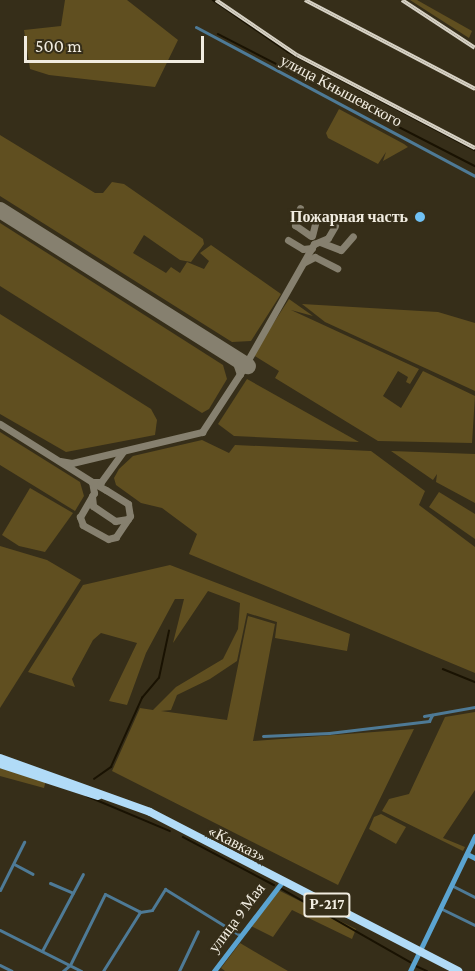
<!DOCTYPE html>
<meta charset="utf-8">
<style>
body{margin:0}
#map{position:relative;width:475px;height:971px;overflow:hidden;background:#362e19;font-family:"Crimson Pro",serif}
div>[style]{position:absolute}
.green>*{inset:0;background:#604f20}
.stream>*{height:1.5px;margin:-0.75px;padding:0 0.75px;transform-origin:0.75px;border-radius:0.75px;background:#191202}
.taxiway>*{height:7px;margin:-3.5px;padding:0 3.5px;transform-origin:3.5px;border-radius:3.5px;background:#86806f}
.runway>*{height:16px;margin:-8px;padding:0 8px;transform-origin:8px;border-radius:8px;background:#86806f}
.street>*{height:3px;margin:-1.5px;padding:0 1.5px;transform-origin:1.5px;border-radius:1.5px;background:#4e7a96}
.secondary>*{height:5px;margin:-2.5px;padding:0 2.5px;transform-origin:2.5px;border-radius:2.5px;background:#5ba4d1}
.highway>*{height:8px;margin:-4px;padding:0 4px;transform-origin:4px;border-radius:4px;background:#b1dbf7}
.rail>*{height:4px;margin-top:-2px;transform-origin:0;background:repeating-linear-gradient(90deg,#362e19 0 4.5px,#d7d2c5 0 9px);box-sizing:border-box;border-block:2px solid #d7d2c5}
.dots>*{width:16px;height:16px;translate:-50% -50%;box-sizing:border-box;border:3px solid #362e19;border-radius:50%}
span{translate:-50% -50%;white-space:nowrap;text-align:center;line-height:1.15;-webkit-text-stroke:5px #362e19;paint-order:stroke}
.shield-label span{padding:2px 4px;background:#362e19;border:2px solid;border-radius:4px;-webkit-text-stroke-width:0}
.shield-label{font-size:15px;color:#f1ece0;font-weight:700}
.street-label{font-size:16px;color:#f1ece0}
.poi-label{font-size:16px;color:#f1ece0;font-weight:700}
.right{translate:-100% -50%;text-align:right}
.scale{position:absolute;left:24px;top:36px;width:180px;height:27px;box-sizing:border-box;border:3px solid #f1ece0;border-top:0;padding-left:8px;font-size:18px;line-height:21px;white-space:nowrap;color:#f1ece0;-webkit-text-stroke:4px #362e19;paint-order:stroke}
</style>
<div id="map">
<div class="green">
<i style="clip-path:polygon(65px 0,127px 0,178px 40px,155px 87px,49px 75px,30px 69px,24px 30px,61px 26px)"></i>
<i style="clip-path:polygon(410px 0,417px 0,472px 31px,469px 38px)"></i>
<i style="clip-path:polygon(339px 109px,404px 144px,408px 147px,383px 161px,386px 152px,378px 164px,328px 138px,326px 133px)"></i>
<i style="clip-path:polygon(0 135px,95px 193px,103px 193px,112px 182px,124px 184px,203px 239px,204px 244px,191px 262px,180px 260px,144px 235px,133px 253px,166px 273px,171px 267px,180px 273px,187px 262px,204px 269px,209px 261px,200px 253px,211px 245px,281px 294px,251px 341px,232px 342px,0 196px)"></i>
<i style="clip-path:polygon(0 223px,223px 365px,227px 379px,209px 409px,202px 413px,0 286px)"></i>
<i style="clip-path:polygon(289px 299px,313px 316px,291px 310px,419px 369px,410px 384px,406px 382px,408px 377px,398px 371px,383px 396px,401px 408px,423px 371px,475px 396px,472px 443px,378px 441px,275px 378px,279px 371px,253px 355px)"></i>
<i style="clip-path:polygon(302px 304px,438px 312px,475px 323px,475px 391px,325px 322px)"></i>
<i style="clip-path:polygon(0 314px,151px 409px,157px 420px,155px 435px,66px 452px,0 414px)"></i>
<i style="clip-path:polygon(247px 379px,359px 442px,234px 436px,218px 424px)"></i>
<i style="clip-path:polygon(0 432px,80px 482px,84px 496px,75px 511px,0 465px)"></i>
<i style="clip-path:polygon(202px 440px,229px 453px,235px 445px,371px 451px,425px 491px,419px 505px,475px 547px,475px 673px,189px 554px,197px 534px,162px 508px,141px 503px,116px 485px,114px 478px,119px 469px,133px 456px)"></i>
<i style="clip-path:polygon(391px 451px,475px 454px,475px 503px,436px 482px,437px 474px,433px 480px)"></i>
<i style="clip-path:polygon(30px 488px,73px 513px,45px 552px,19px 546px,2px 535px)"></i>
<i style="clip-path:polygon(439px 492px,475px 514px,475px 539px,429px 507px)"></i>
<i style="clip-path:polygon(0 546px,47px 560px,81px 580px,0 708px)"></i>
<i style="clip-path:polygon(170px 565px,350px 634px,347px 651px,275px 638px,277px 622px,247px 613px,237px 661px,210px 679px,177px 695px,171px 710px,161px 711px,227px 720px,248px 616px,275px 624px,253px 741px,414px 729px,338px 885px,112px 771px,140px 708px,153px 710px,176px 687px,223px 659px,238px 629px,240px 603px,208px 591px,173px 643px,184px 599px,175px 599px,146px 653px,127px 705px,109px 701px,137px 643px,101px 633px,93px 640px,72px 679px,75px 687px,28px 672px,83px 585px)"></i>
<i style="clip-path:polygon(475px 712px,475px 790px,443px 838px,465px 847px,463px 851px,382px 811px,389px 799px,409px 794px,445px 717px)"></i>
<i style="clip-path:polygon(0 768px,46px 780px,44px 788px,0 776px)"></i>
<i style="clip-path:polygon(381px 814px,406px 827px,396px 844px,369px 829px,374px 817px)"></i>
<i style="clip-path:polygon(278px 890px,356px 929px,352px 939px,292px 910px,273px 937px,251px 926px)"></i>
<i style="clip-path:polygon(240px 943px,262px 956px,288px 971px,225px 971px,221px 968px)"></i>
</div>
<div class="stream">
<i style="left:213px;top:0;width:91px;rotate:34.7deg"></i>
<i style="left:288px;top:52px;width:211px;rotate:27.7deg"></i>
<i style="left:218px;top:34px;width:289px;rotate:27.2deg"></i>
<i style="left:443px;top:669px;width:35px;rotate:22deg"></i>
<i style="left:94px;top:779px;width:21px;rotate:-35deg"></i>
<i style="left:111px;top:767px;width:76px;rotate:-65.8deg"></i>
<i style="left:142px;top:698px;width:26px;rotate:-50deg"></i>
<i style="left:159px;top:678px;width:48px;rotate:-78deg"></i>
<i style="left:87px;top:796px;width:90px;rotate:22.9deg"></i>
<i style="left:183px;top:837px;width:103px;rotate:27.8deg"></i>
<i style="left:280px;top:888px;width:150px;rotate:29.6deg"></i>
<i style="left:416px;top:966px;width:12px;rotate:24deg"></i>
</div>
<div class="taxiway">
<i style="left:300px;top:208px;width:18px;rotate:106deg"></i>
<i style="left:295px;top:225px;width:19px;rotate:35deg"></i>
<i style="left:312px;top:236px;width:21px;rotate:-76deg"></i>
<i style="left:288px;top:240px;width:17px;rotate:31deg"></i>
<i style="left:303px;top:249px;width:9px;rotate:-6deg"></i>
<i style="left:320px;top:242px;width:22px;rotate:21deg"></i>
<i style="left:341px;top:250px;width:18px;rotate:-49deg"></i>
<i style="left:305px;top:262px;width:11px;rotate:-27deg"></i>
<i style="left:315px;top:257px;width:25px;rotate:27deg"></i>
<i style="left:234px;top:357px;width:18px;rotate:71deg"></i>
<i style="left:0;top:424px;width:109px;rotate:32.2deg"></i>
<i style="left:92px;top:482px;width:16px;rotate:30deg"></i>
<i style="left:106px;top:490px;width:26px;rotate:32deg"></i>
<i style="left:128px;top:504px;width:12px;rotate:81deg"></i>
<i style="left:130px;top:516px;width:25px;rotate:124deg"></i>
<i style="left:116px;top:537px;width:8px;rotate:166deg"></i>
<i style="left:108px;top:539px;width:29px;rotate:-151deg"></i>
<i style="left:83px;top:525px;width:9px;rotate:-111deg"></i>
<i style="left:80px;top:517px;width:28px;rotate:-60deg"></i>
<i style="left:94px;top:493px;width:11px;rotate:-100deg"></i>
<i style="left:92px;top:482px;width:9px"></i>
<i style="left:101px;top:482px;width:37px;rotate:-54deg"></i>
<i style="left:60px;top:461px;width:12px;rotate:9deg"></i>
<i style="left:72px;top:463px;width:134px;rotate:-13.4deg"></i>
<i style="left:202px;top:432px;width:69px;rotate:-56.8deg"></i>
<i style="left:240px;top:374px;width:150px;rotate:-60.4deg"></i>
<i style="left:314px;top:244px;width:15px;rotate:-23deg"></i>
<i style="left:328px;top:238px;width:14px;rotate:-60deg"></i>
<i style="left:92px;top:496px;width:10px;rotate:84deg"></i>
<i style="left:93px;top:506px;width:27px;rotate:34deg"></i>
<i style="left:115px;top:521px;width:13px;rotate:-9deg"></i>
</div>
<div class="runway">
<i style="left:0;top:210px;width:293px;rotate:32.2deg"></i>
</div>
<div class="street">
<i style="left:196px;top:27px;width:316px;rotate:28.1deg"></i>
<i style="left:424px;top:716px;width:52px;rotate:-10deg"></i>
<i style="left:263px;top:736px;width:66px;rotate:-2.6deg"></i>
<i style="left:329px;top:733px;width:101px;rotate:-6.8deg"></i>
<i style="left:429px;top:721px;width:7px;rotate:-63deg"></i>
<i style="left:14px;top:864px;width:21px;rotate:28deg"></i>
<i style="left:50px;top:883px;width:25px;rotate:23deg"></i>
<i style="left:451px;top:885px;width:27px;rotate:27deg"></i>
<i style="left:0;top:890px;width:54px;rotate:-63.4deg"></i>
<i style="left:440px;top:908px;width:39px;rotate:26deg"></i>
<i style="left:0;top:930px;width:91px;rotate:26.8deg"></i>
<i style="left:42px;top:951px;width:87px;rotate:-62deg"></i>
<i style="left:0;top:965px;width:13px;rotate:27deg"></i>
<i style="left:63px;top:971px;width:9px;rotate:-41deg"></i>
<i style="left:70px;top:965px;width:79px;rotate:-63.8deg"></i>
<i style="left:105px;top:894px;width:39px;rotate:27deg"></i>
<i style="left:140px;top:912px;width:12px;rotate:-9deg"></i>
<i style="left:152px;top:910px;width:25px;rotate:-58deg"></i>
<i style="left:165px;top:889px;width:89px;rotate:31.7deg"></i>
<i style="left:103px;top:971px;width:70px;rotate:-57.9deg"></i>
<i style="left:179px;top:971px;width:44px;rotate:-64.6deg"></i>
</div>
<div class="secondary">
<i style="left:467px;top:854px;width:9px;rotate:27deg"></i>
<i style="left:214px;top:971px;width:112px;rotate:-52.6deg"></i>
<i style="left:410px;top:971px;width:150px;rotate:-64.3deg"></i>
</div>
<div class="highway">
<i style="left:0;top:758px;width:159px;rotate:19.8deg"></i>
<i style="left:150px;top:812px;width:347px;rotate:27.3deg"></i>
<i style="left:0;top:764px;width:103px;rotate:18.1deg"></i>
</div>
<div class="rail">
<i style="left:216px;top:0;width:98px;rotate:34.2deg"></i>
<i style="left:297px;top:55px;width:201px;rotate:27.6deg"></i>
<i style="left:305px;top:0;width:192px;rotate:27.6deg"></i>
<i style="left:402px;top:0;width:87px;rotate:33.3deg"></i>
</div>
<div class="dots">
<i style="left:420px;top:217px;background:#70c1f4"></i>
</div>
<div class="shield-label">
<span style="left:327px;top:905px">Р-217</span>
</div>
<div class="street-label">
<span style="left:341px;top:91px;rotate:28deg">улица Кнышевского</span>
<span style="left:237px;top:844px;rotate:27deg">«Кавказ»</span>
<span style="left:237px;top:918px;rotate:-53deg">улица 9 Мая</span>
</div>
<div class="poi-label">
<span class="right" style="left:408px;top:217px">Пожарная часть</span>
</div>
<div class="scale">500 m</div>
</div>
